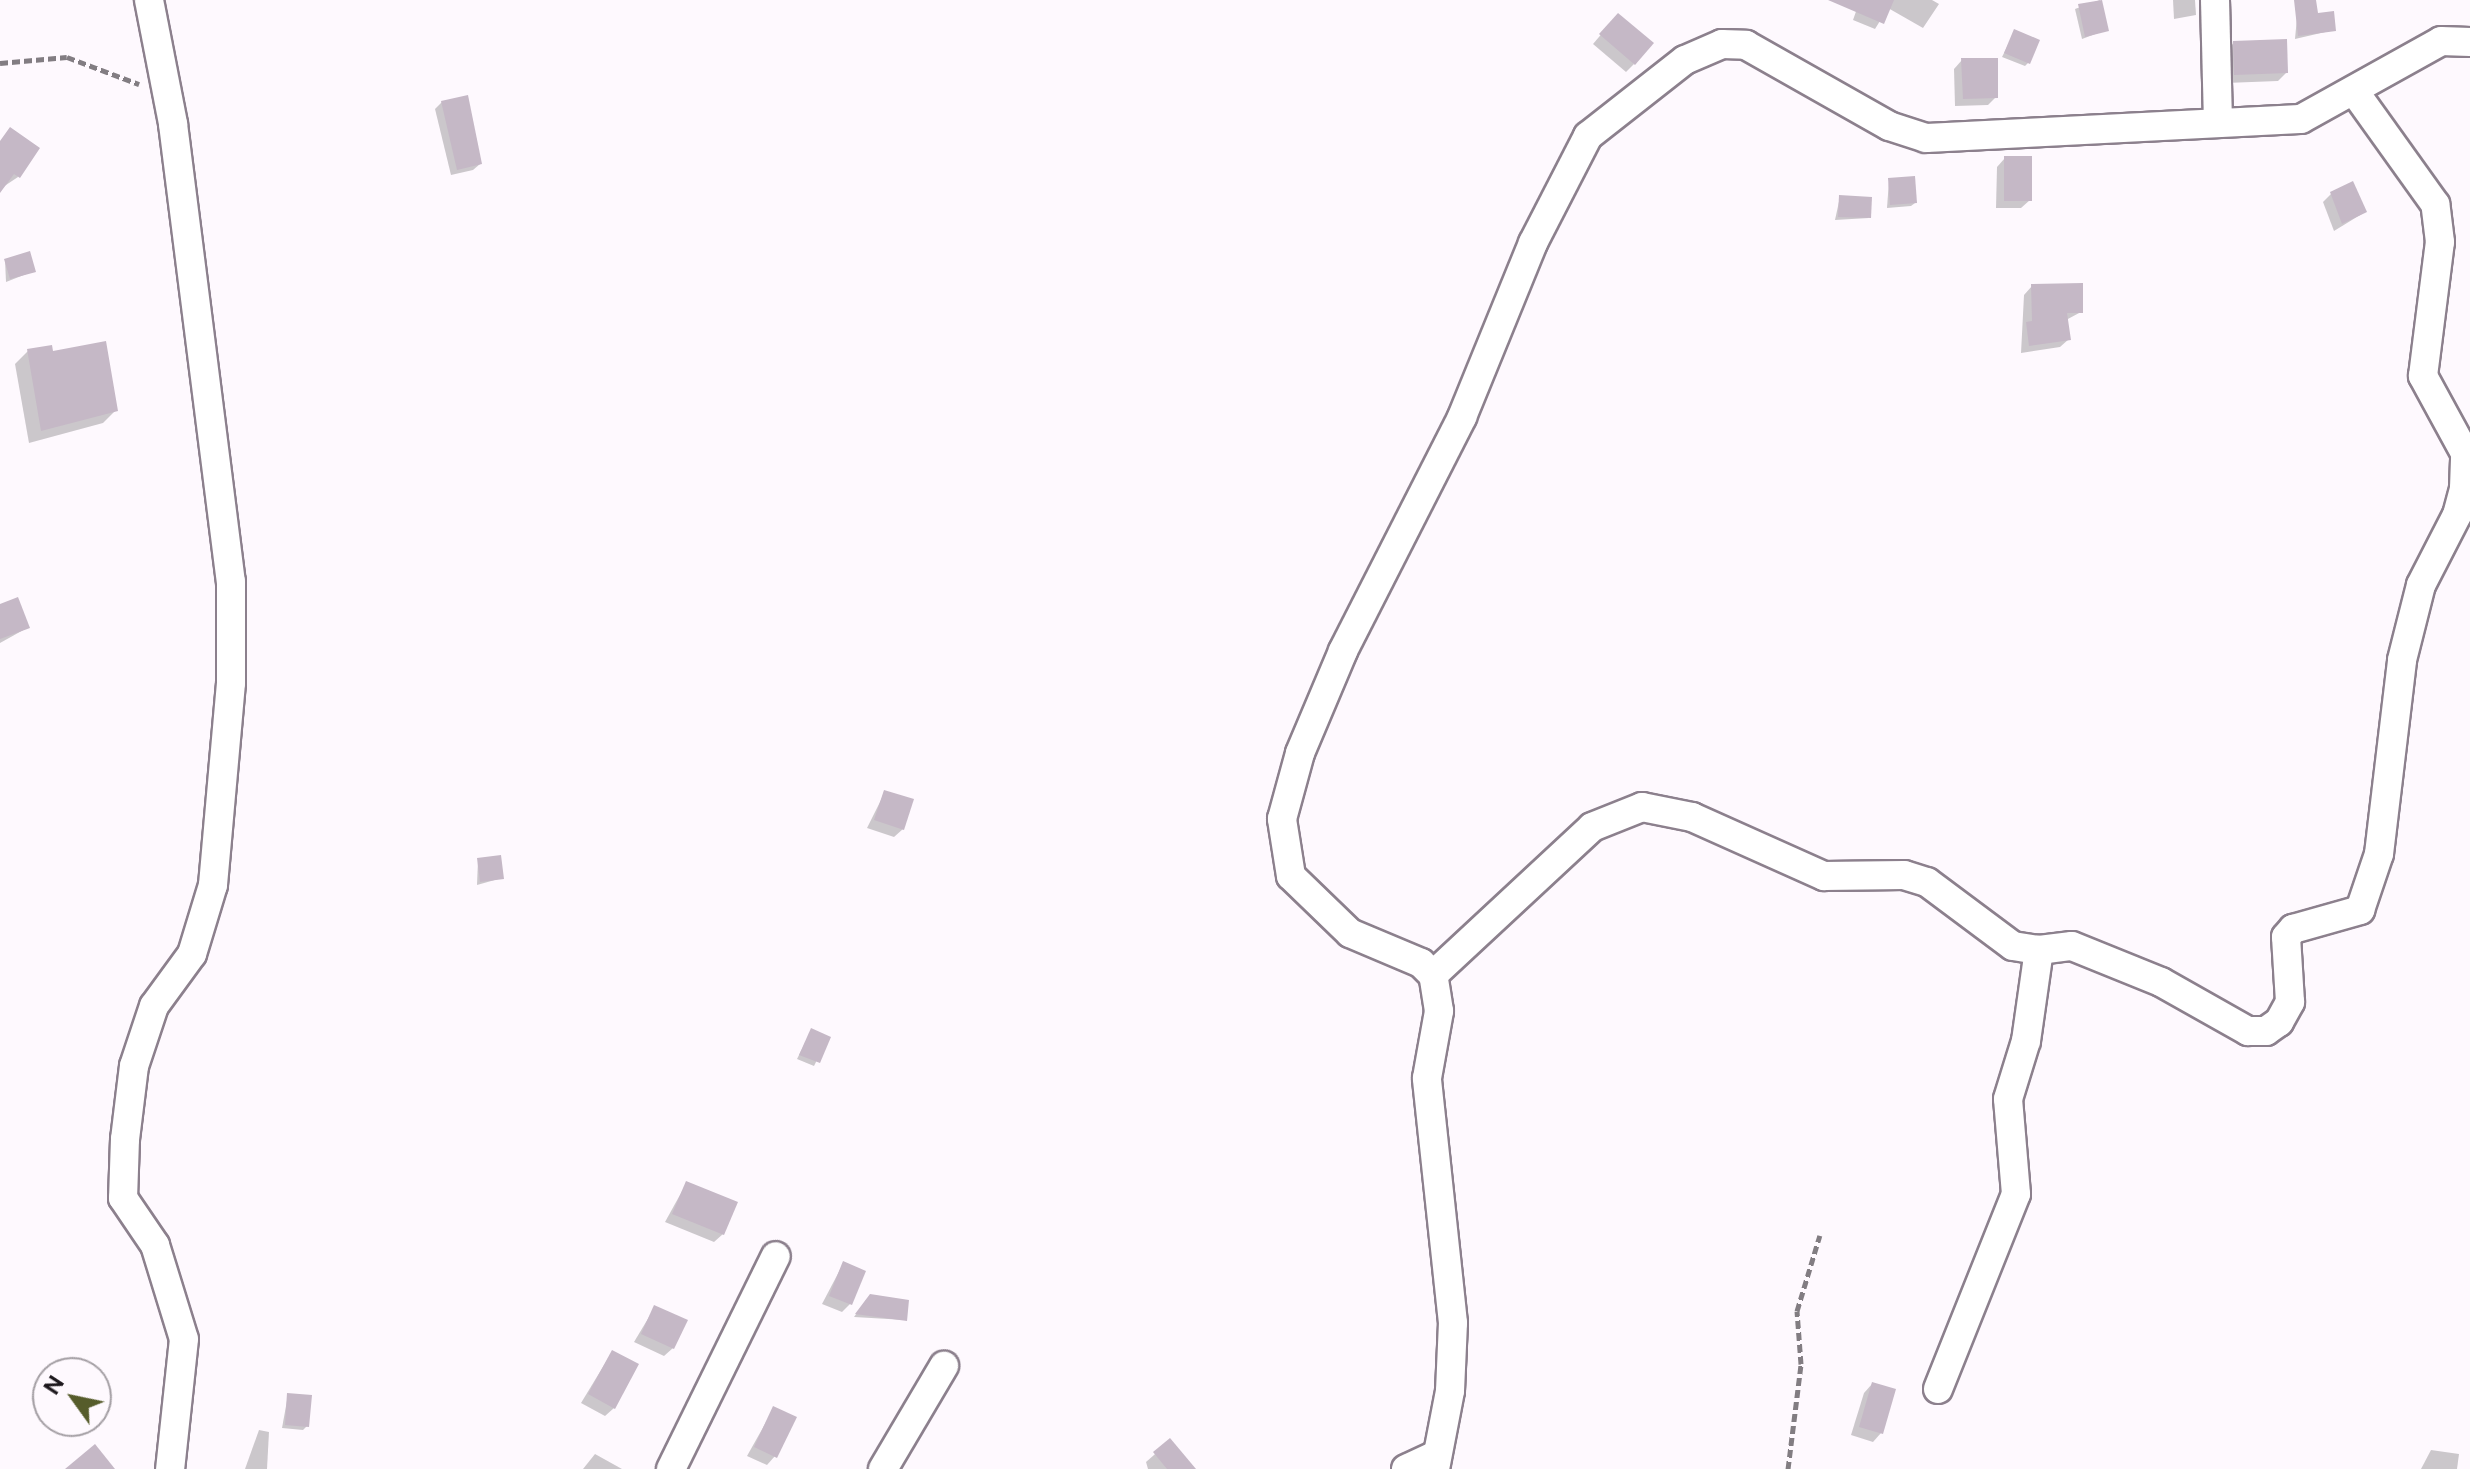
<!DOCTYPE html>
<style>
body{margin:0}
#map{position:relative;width:2470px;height:1469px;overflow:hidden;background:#fef9fe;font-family:"Public Sans",sans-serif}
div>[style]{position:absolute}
.shadow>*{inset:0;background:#0003}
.building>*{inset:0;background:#c5b8c6}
.path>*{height:5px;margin-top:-2.5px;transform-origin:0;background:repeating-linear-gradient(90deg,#827d82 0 8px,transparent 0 12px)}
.roads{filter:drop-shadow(2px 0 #8c808d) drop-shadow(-2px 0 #8c808d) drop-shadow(0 2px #8c808d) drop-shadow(0 -2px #8c808d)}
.minor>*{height:28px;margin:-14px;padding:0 14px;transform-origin:14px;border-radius:14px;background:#fff}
span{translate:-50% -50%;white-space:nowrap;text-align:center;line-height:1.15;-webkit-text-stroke:6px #fef9fe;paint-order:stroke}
.north{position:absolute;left:32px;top:1357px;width:80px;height:80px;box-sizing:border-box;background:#fef9fe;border:2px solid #a49fa4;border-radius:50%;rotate:303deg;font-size:22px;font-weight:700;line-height:32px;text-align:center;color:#1c171c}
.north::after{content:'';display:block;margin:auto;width:28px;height:36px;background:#565c2b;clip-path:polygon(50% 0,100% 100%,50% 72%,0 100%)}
</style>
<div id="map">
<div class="shadow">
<i style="clip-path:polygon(1860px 0,1932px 0,1939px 4px,1923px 28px,1888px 8px,1875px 29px,1853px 20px)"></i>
<i style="clip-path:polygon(2100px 0,2106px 30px,2082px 39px,2075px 9px)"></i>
<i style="clip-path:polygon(2173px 0,2195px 0,2196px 15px,2174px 19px)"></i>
<i style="clip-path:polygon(2297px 17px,2334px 30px,2295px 39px)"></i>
<i style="clip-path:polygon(1610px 24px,1634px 64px,1626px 72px,1593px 44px)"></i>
<i style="clip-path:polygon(2015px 31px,2028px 63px,2025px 66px,2002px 57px)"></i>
<i style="clip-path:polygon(2234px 43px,2286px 73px,2278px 81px,2226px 83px,2225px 51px)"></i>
<i style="clip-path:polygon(1962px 60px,1996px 97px,1988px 105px,1955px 106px,1954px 69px)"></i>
<i style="clip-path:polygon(442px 102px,480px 164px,473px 170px,451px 175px,435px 109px)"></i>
<i style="clip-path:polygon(10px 130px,18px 177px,0 189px,0 142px)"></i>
<i style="clip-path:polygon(2005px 158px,2030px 200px,2021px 208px,1996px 208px,1997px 167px)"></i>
<i style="clip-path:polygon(1889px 180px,1915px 203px,1911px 206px,1887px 208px)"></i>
<i style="clip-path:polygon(2331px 194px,2365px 212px,2334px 231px,2323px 202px)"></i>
<i style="clip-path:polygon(1840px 197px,1869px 218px,1835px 220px)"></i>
<i style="clip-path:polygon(5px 260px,34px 271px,6px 282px)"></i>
<i style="clip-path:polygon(2032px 286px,2081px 312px,2066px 320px,2069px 339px,2060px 347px,2021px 353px,2024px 295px)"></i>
<i style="clip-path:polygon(28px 351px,51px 354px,116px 410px,103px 423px,29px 443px,15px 364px)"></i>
<i style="clip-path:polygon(0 606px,27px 628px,0 643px)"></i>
<i style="clip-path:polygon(885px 792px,903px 829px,894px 837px,867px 828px)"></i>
<i style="clip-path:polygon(478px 860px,502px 878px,477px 885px)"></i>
<i style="clip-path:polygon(811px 1031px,828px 1038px,814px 1066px,797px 1059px)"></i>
<i style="clip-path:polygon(686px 1184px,723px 1234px,714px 1242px,665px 1222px)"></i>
<i style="clip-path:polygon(843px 1264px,851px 1303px,842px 1312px,822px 1304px)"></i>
<i style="clip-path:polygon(866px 1300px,905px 1320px,854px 1317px)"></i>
<i style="clip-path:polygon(655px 1307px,673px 1348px,664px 1356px,634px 1342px)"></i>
<i style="clip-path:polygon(612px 1352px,614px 1408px,605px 1416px,581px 1403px)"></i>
<i style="clip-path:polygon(1872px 1384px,1881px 1433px,1873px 1442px,1851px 1435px,1864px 1393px)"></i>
<i style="clip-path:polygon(288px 1395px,307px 1426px,303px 1430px,282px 1428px)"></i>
<i style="clip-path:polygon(774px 1408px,775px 1456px,767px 1465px,747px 1456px)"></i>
<i style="clip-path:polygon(259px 1430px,269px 1432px,267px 1469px,245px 1469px)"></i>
<i style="clip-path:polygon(1170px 1441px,1184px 1469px,1148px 1469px,1146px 1462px)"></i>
<i style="clip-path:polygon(2431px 1450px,2459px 1454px,2457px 1469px,2421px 1469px)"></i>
<i style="clip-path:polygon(595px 1454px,622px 1469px,583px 1469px)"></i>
</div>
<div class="building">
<i style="clip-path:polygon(1828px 0,1894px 0,1884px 24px)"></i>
<i style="clip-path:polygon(2102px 0,2109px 31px,2085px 37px,2078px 4px)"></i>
<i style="clip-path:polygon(2294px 0,2316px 0,2318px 13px,2334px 11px,2336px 31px,2298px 36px)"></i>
<i style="clip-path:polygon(1618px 13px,1654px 43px,1635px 65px,1599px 34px)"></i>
<i style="clip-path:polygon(2014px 29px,2040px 40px,2030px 64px,2004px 53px)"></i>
<i style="clip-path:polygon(2287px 39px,2288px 73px,2234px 75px,2233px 41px)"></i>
<i style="clip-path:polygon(1961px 58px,1998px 58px,1998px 98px,1963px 99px)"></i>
<i style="clip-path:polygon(468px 95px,482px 164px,457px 170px,441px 101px)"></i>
<i style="clip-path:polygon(10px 127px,40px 148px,20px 178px,14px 174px,0 193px,0 141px)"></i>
<i style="clip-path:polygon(2004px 156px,2032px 156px,2032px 201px,2004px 201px)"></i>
<i style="clip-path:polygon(1915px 176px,1917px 203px,1890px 205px,1888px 178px)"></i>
<i style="clip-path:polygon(2353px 181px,2367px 212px,2342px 224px,2330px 192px)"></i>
<i style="clip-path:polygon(1839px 195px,1872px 197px,1871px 218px,1838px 217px)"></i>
<i style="clip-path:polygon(30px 251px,36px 272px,10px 279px,4px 259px)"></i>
<i style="clip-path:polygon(2083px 283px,2083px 313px,2067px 313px,2071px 340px,2029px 346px,2026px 322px,2032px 321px,2031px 284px)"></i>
<i style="clip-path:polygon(106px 341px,118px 411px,41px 431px,27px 349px,52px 345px,53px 351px)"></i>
<i style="clip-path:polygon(18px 597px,30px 628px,0 639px,0 604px)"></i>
<i style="clip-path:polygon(884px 790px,914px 799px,904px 830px,874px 820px)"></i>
<i style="clip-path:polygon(501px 855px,504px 879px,480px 882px,477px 858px)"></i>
<i style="clip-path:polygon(811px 1028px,831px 1037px,820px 1063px,799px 1055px)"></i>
<i style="clip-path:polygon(686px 1181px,738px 1202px,724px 1235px,672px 1214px)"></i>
<i style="clip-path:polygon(843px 1261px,866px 1271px,852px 1305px,829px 1296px)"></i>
<i style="clip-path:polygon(870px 1294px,909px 1300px,907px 1321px,855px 1314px)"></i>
<i style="clip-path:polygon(654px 1305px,688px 1320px,674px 1349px,641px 1334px)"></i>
<i style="clip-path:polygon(612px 1350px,639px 1364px,615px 1409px,588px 1394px)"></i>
<i style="clip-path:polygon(1872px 1382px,1896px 1389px,1883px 1434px,1859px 1427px)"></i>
<i style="clip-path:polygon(287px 1393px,312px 1395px,309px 1427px,285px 1425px)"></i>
<i style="clip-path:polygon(773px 1406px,797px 1417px,777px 1458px,754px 1447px)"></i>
<i style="clip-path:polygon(1170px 1438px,1196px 1469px,1167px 1469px,1153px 1452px)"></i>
<i style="clip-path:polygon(95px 1444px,115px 1469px,65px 1469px)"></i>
</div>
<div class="path">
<i style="left:0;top:63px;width:67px;rotate:-5.1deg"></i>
<i style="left:67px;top:57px;width:77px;rotate:20.6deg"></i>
<i style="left:1788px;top:1469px;width:106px;rotate:-82.9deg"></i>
<i style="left:1801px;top:1364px;width:53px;rotate:-94.3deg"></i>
<i style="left:1797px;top:1311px;width:79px;rotate:-73.2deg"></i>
</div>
<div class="roads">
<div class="minor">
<i style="left:149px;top:0;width:126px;rotate:79deg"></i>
<i style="left:173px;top:124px;width:462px;rotate:82.8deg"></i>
<i style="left:231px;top:582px;width:101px;rotate:90deg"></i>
<i style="left:231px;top:683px;width:203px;rotate:95.1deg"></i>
<i style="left:213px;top:885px;width:72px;rotate:106.9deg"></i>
<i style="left:192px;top:954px;width:64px;rotate:126.2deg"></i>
<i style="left:154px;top:1006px;width:63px;rotate:108.4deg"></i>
<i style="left:134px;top:1066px;width:74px;rotate:97deg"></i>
<i style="left:125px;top:1139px;width:59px;rotate:91.9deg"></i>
<i style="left:123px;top:1198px;width:57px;rotate:55.8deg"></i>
<i style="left:155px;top:1245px;width:98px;rotate:72.9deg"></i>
<i style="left:184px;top:1339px;width:131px;rotate:96.1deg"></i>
<i style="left:2215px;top:0;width:123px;rotate:88.6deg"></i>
<i style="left:1433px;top:975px;width:217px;rotate:-42.9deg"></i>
<i style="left:1592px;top:827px;width:54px;rotate:-21.8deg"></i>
<i style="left:1642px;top:807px;width:51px;rotate:11.3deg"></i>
<i style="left:1692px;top:817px;width:145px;rotate:24.1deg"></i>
<i style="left:1824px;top:876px;width:80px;rotate:-0.7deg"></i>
<i style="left:1904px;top:875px;width:24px;rotate:17deg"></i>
<i style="left:1927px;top:882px;width:107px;rotate:36.7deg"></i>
<i style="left:2013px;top:946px;width:26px;rotate:9deg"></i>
<i style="left:2039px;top:950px;width:33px;rotate:-7deg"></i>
<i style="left:2072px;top:946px;width:96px;rotate:22deg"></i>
<i style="left:2161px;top:982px;width:100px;rotate:29.4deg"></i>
<i style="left:2248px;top:1031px;width:18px"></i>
<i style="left:2266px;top:1031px;width:16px;rotate:-35deg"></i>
<i style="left:2279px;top:1022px;width:23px;rotate:-61deg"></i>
<i style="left:2290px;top:1002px;width:65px;rotate:-93.5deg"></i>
<i style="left:2286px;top:937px;width:11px;rotate:-49deg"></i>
<i style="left:2293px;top:929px;width:70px;rotate:-15.8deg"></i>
<i style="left:2360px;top:910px;width:59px;rotate:-71.3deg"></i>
<i style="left:2379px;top:854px;width:195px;rotate:-83.2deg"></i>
<i style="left:2402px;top:660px;width:77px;rotate:-75.8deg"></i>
<i style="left:2421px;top:585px;width:79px;rotate:-62.8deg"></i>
<i style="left:2457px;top:515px;width:28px;rotate:-75deg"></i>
<i style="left:2464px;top:488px;width:35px;rotate:-88deg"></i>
<i style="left:2465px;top:453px;width:88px;rotate:-118.6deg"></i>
<i style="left:2423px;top:376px;width:135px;rotate:-82.8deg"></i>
<i style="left:2440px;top:242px;width:38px;rotate:-97deg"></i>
<i style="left:2435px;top:204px;width:139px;rotate:-125.6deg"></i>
<i style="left:1938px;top:1389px;width:210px;rotate:-68.2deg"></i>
<i style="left:2016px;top:1194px;width:95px;rotate:-94.8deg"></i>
<i style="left:2008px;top:1099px;width:61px;rotate:-72.8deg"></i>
<i style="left:2026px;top:1041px;width:92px;rotate:-81.9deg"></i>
<i style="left:671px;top:1469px;width:237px;rotate:-63.8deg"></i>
<i style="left:883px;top:1469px;width:120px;rotate:-59.4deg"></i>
<i style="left:1406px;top:1469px;width:31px;rotate:-25deg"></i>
<i style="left:1435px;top:1469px;width:79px;rotate:-79.1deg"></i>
<i style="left:1450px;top:1391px;width:68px;rotate:-87.5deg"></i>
<i style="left:1453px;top:1323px;width:246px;rotate:-96.1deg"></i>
<i style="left:1427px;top:1078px;width:68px;rotate:-79.8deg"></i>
<i style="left:1439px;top:1011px;width:36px;rotate:-99deg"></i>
<i style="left:1433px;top:975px;width:17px;rotate:-135deg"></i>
<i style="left:1421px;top:963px;width:77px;rotate:-157.1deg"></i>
<i style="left:1350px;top:933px;width:82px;rotate:-136deg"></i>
<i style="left:1291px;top:876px;width:58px;rotate:-99deg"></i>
<i style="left:1282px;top:819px;width:68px;rotate:-74.7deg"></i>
<i style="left:1300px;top:753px;width:111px;rotate:-67.1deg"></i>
<i style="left:1343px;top:651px;width:263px;rotate:-63deg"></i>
<i style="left:1462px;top:417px;width:188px;rotate:-67.8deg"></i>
<i style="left:1533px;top:243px;width:120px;rotate:-62.8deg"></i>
<i style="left:1588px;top:136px;width:123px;rotate:-38.1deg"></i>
<i style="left:1685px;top:60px;width:40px;rotate:-23.4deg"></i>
<i style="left:1722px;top:44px;width:24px;rotate:2deg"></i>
<i style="left:1746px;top:45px;width:164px;rotate:29.5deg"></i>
<i style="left:1889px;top:126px;width:39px;rotate:18deg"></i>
<i style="left:1926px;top:138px;width:375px;rotate:-2.9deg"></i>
<i style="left:2301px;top:119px;width:160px;rotate:-29.1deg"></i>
<i style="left:2441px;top:41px;width:29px;rotate:2deg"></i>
</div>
</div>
<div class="north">N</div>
</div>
